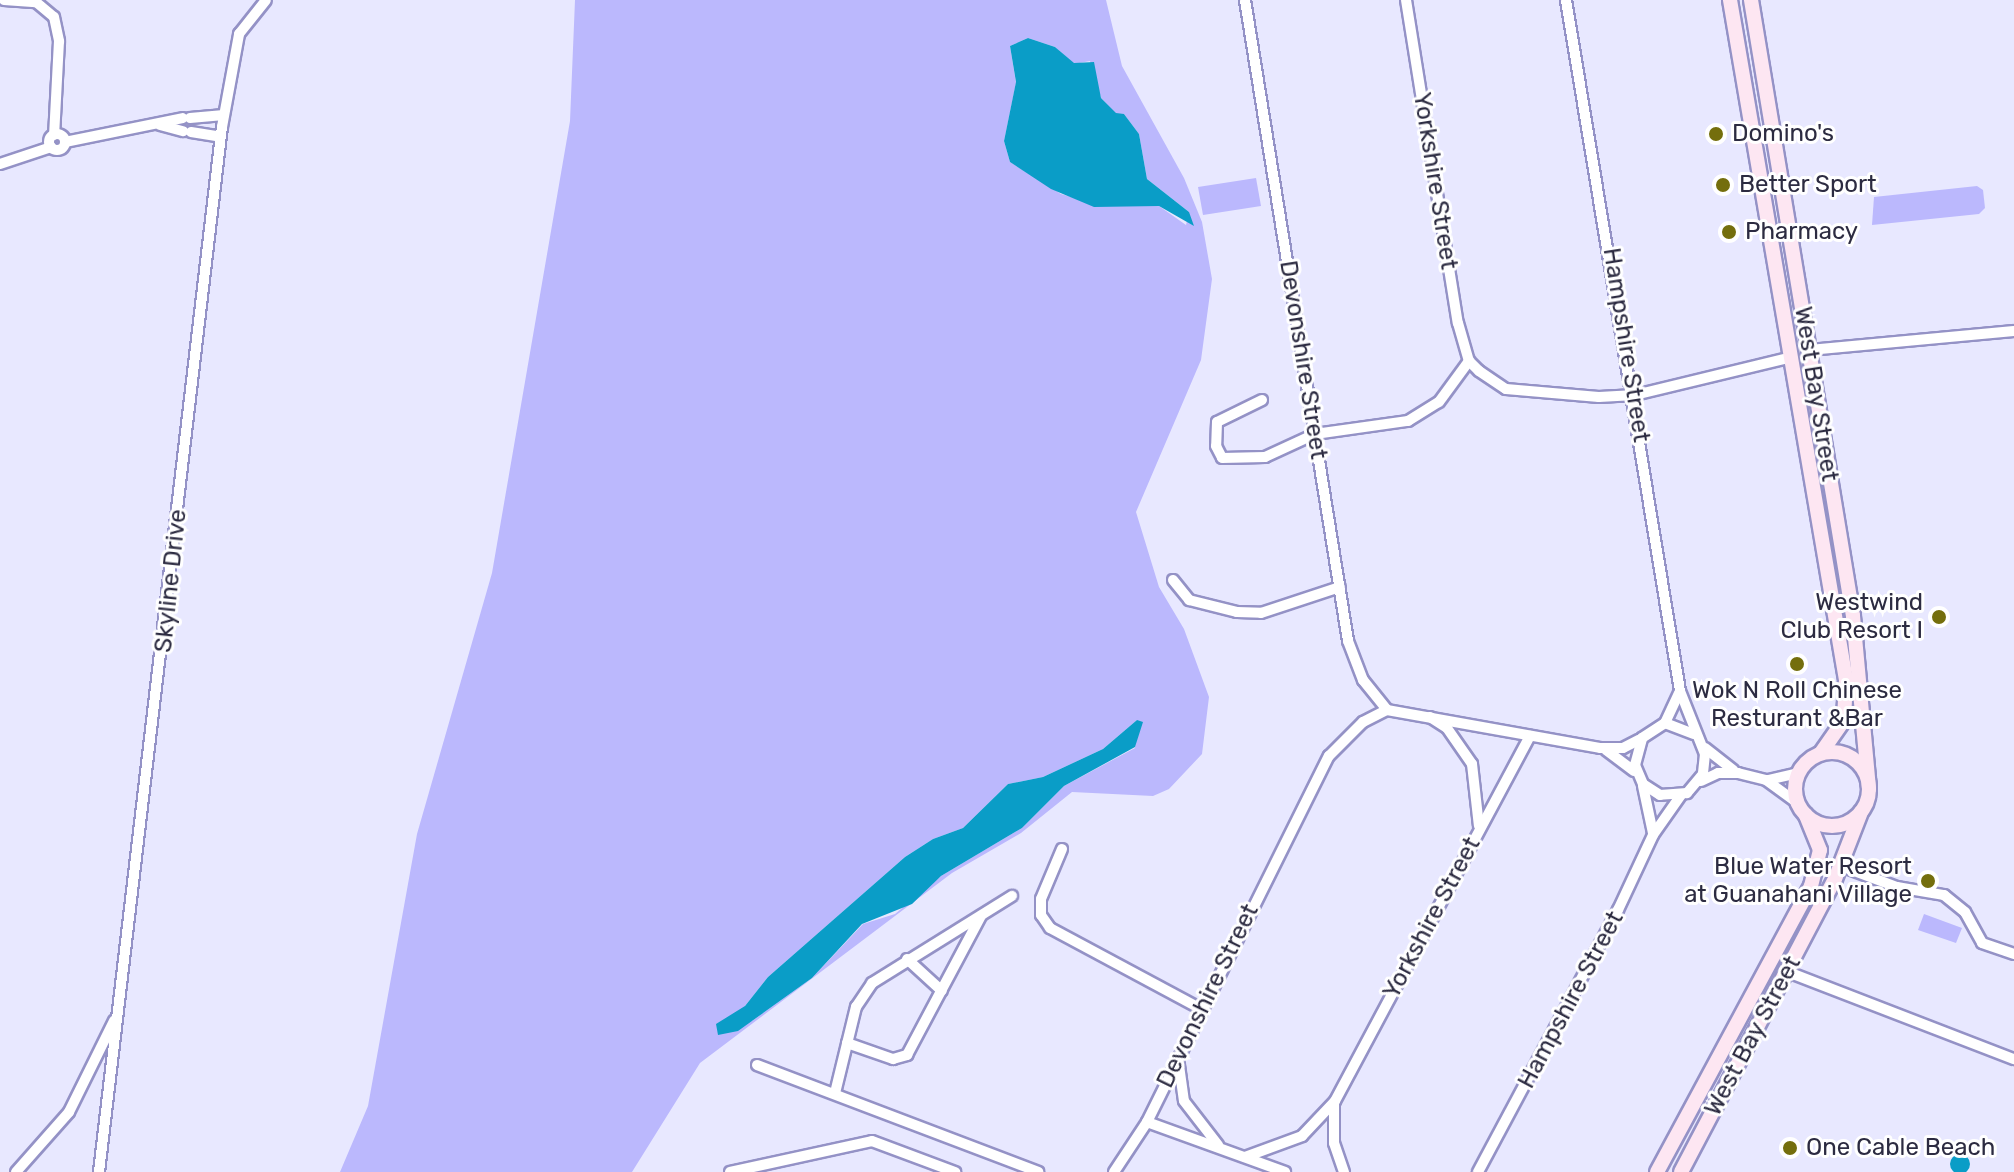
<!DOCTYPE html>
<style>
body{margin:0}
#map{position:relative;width:2014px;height:1172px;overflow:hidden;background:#e8e8ff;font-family:Rubik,sans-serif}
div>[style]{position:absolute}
.green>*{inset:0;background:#bbb8fd}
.water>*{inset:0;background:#0a9dc7}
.round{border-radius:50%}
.roads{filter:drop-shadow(2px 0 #9492c6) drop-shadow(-2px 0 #9492c6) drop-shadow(0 2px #9492c6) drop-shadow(0 -2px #9492c6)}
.minor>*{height:10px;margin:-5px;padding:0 5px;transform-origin:5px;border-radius:5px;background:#fff}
.minor>.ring{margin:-5px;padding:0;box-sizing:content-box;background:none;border:10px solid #fff;border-radius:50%}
.secondary>*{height:14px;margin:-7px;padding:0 7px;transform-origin:7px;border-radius:7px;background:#fde6f2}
.secondary>.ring{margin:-7px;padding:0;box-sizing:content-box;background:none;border:14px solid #fde6f2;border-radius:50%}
.dots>*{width:22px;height:22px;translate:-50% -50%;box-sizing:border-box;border:4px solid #fff;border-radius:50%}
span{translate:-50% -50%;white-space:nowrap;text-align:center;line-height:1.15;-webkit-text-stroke:6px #fff;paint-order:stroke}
.poi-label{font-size:24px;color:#2c2b41}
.left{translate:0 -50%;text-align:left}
.right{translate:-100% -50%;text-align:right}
.street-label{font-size:24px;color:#2c2b41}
</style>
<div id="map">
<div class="green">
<i style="clip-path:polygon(evenodd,575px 0,1106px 0,1122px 66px,1184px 178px,1202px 222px,1212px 279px,1201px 360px,1136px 512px,1159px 587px,1184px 629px,1209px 697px,1202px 754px,1169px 789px,1153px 796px,1072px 792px,1021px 833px,952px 873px,700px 1063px,632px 1172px,340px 1172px,368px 1106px,417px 834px,492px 573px,570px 121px,575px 0,1028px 38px,1055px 47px,1074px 64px,1090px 61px,1101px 98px,1116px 114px,1124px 114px,1139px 134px,1147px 179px,1189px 212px,1186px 225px,1159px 206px,1085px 201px,1061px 194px,1010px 162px,1004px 141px,1016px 83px,1010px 46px,1028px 38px,575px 0,1137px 720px,1135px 748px,1064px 786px,1022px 828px,941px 876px,895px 914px,863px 924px,812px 978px,752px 1021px,745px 1006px,768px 977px,905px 857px,933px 839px,963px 828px,1008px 784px,1043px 777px,1103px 749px,1137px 720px)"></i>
<i style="clip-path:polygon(1256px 178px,1261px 206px,1203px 215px,1198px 187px)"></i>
<i style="clip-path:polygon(1977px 186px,1983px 190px,1985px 208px,1979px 214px,1872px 225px,1874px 197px)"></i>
<i style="clip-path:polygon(1924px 914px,1962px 928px,1956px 943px,1918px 930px)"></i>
</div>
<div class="water">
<i style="clip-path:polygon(1028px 38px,1055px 47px,1074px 63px,1094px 62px,1101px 98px,1116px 113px,1124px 114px,1139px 134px,1147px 179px,1189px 212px,1194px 226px,1159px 206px,1094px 207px,1051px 189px,1010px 162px,1004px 141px,1016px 82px,1010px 46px)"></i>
<i style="clip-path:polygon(1137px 720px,1143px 722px,1135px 747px,1064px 786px,1022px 828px,941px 876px,912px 904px,862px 924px,812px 978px,738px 1031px,718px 1035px,716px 1024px,745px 1006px,768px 977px,905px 857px,933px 839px,963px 828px,1008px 784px,1043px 777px,1103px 749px)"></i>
<i class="round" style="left:1950px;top:1154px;width:20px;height:20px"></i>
</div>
<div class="roads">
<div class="minor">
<i style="left:4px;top:0;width:32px;rotate:4deg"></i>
<i style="left:36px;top:2px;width:23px;rotate:40deg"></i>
<i style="left:54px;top:17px;width:25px;rotate:78deg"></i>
<i style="left:59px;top:41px;width:94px;rotate:93deg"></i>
<i style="left:1245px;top:0;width:649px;rotate:80.87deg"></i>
<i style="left:1348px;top:641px;width:42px;rotate:69deg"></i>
<i style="left:1363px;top:680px;width:38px;rotate:51deg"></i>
<i style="left:1406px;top:0;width:327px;rotate:80.9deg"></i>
<i style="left:1458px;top:323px;width:40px;rotate:74deg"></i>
<i style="left:1469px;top:361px;width:14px;rotate:45deg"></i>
<i style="left:1479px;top:371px;width:32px;rotate:34deg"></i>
<i style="left:1506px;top:389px;width:93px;rotate:4.9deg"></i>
<i style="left:1599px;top:397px;width:36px;rotate:-3deg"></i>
<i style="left:1635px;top:395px;width:157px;rotate:-13.6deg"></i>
<i style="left:1566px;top:0;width:700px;rotate:80.63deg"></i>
<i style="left:1680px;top:691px;width:68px;rotate:68.4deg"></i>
<i style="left:1705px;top:754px;width:20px;rotate:96deg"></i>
<i style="left:1703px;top:774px;width:25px;rotate:130deg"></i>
<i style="left:1687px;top:793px;width:27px;rotate:176deg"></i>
<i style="left:1660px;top:795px;width:20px;rotate:-147deg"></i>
<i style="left:1643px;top:784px;width:21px;rotate:-113deg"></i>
<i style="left:1635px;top:765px;width:28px;rotate:-75deg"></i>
<i style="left:1642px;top:738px;width:27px;rotate:-33deg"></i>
<i style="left:1665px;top:723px;width:31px;rotate:21deg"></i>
<i style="left:190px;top:118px;width:34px;rotate:-5deg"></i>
<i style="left:160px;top:125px;width:24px;rotate:15deg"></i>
<i style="left:191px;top:132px;width:30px;rotate:9deg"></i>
<i class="ring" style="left:49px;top:134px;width:6px;height:6px"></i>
<i style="left:65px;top:142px;width:120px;rotate:-11.5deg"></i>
<i style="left:0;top:164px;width:54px;rotate:-18.4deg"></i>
<i style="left:1809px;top:350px;width:206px;rotate:-5.3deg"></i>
<i style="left:1262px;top:400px;width:50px;rotate:153.9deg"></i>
<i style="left:1217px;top:422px;width:24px;rotate:92deg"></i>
<i style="left:1216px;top:446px;width:13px;rotate:63deg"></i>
<i style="left:1222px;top:458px;width:43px;rotate:-1.3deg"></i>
<i style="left:1265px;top:457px;width:55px;rotate:-24.7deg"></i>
<i style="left:1315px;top:434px;width:94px;rotate:-8deg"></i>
<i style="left:1408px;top:421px;width:36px;rotate:-32deg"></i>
<i style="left:1439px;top:402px;width:51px;rotate:-53.8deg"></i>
<i style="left:1173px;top:580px;width:26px;rotate:51deg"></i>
<i style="left:1189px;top:600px;width:49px;rotate:14deg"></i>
<i style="left:1237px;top:612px;width:24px;rotate:2deg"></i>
<i style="left:1261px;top:613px;width:83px;rotate:-18.2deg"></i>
<i style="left:1430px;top:717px;width:20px;rotate:33deg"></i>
<i style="left:1447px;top:728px;width:44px;rotate:55.2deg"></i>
<i style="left:1472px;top:764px;width:62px;rotate:83.6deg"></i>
<i style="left:1665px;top:723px;width:33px;rotate:-65deg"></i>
<i style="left:1705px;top:748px;width:36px;rotate:38deg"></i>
<i style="left:1606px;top:750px;width:35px;rotate:37deg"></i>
<i style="left:1768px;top:780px;width:32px;rotate:-13deg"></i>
<i style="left:1701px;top:781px;width:19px;rotate:-25deg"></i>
<i style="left:1718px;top:773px;width:20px"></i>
<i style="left:1738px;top:773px;width:29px;rotate:14deg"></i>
<i style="left:1766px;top:780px;width:39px;rotate:36deg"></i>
<i style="left:1643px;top:786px;width:48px;rotate:78deg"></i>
<i style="left:1062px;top:849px;width:54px;rotate:112.8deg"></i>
<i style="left:1041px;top:899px;width:16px;rotate:90deg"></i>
<i style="left:1041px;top:915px;width:16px;rotate:55deg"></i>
<i style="left:1050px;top:928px;width:171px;rotate:28.2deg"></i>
<i style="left:1841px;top:866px;width:60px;rotate:20.6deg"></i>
<i style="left:1897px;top:887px;width:48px;rotate:9.7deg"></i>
<i style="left:1944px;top:895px;width:27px;rotate:39deg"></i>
<i style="left:1965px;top:912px;width:35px;rotate:61deg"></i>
<i style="left:1982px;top:943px;width:34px;rotate:19deg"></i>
<i style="left:907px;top:959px;width:47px;rotate:42.4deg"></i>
<i style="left:1788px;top:972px;width:242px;rotate:21.1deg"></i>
<i style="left:847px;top:1043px;width:49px;rotate:19.2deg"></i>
<i style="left:893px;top:1059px;width:15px;rotate:-16deg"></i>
<i style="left:907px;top:1055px;width:157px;rotate:-62deg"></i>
<i style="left:1178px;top:1058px;width:43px;rotate:82.1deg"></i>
<i style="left:1184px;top:1101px;width:56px;rotate:52.3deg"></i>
<i style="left:757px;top:1065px;width:301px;rotate:20.8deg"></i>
<i style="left:835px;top:1093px;width:89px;rotate:-76.3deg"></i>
<i style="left:856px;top:1007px;width:29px;rotate:-56deg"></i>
<i style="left:872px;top:983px;width:165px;rotate:-31.9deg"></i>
<i style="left:1334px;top:1103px;width:40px;rotate:90deg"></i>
<i style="left:1334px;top:1143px;width:31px;rotate:71deg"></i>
<i style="left:1147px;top:1122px;width:147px;rotate:19.9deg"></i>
<i style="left:1245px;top:1157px;width:61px;rotate:-20.2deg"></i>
<i style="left:1302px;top:1136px;width:48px;rotate:-46.7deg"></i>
<i style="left:1335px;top:1101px;width:414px;rotate:-61.9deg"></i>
<i style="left:16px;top:1172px;width:80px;rotate:-48.5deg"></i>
<i style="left:69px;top:1112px;width:102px;rotate:-63.7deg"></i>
<i style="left:99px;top:1172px;width:1052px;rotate:-83.29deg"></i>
<i style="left:222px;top:127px;width:95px;rotate:-79.6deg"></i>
<i style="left:239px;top:34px;width:43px;rotate:-51.5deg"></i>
<i style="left:730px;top:1172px;width:145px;rotate:-12.3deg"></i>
<i style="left:872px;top:1141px;width:89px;rotate:20.5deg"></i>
<i style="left:1114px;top:1172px;width:60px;rotate:-56.6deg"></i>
<i style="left:1147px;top:1122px;width:409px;rotate:-63.6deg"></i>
<i style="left:1329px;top:756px;width:48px;rotate:-45deg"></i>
<i style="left:1363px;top:722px;width:27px;rotate:-27deg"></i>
<i style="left:1387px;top:710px;width:216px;rotate:10.1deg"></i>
<i style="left:1600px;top:748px;width:23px"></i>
<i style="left:1623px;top:748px;width:18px;rotate:-27deg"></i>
<i style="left:1478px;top:1172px;width:297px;rotate:-61.9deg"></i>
<i style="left:1618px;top:910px;width:83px;rotate:-65deg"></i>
<i style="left:1653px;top:835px;width:49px;rotate:-55deg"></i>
</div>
<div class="secondary">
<i style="left:1730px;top:0;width:690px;rotate:80.32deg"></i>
<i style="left:1846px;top:680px;width:40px;rotate:92.9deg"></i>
<i style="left:1844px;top:720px;width:40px;rotate:124.9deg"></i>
<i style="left:1751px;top:0;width:624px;rotate:80.6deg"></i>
<i style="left:1853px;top:616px;width:174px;rotate:84.7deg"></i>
<i class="ring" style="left:1795px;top:752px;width:60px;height:60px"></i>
<i style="left:1657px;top:1172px;width:325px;rotate:-61.7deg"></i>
<i style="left:1811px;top:886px;width:37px;rotate:-76deg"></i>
<i style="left:1820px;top:850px;width:38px;rotate:-112deg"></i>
<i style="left:1681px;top:1172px;width:331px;rotate:-62.3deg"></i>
<i style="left:1835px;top:879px;width:72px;rotate:-68.8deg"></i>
</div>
</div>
<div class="dots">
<i style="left:1716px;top:134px;background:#746e0d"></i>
<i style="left:1723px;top:185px;background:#746e0d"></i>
<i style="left:1729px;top:232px;background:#746e0d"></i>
<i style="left:1939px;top:617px;background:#746e0d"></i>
<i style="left:1797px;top:664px;background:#746e0d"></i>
<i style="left:1928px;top:881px;background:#746e0d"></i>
<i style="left:1790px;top:1148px;background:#746e0d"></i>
</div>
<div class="poi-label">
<span class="left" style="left:1732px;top:134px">Domino's</span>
<span class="left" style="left:1739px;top:185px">Better Sport</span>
<span class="left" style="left:1745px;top:232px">Pharmacy</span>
<span class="right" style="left:1923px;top:617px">Westwind<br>Club Resort I</span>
<span style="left:1797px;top:705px">Wok N Roll Chinese<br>Resturant &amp;Bar</span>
<span class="right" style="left:1912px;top:881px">Blue Water Resort<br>at Guanahani Village</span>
<span class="left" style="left:1806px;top:1148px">One Cable Beach</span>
</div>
<div class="street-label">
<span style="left:1435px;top:181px;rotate:81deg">Yorkshire Street</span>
<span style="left:1626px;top:345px;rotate:81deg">Hampshire Street</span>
<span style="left:1303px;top:360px;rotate:81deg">Devonshire Street</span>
<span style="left:1816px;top:394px;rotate:81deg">West Bay Street</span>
<span style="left:171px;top:581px;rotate:-84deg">Skyline Drive</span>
<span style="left:1432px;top:918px;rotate:-62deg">Yorkshire Street</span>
<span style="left:1208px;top:996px;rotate:-64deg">Devonshire Street</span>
<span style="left:1571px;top:1000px;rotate:-62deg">Hampshire Street</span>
<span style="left:1753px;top:1036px;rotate:-62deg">West Bay Street</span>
</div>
</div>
